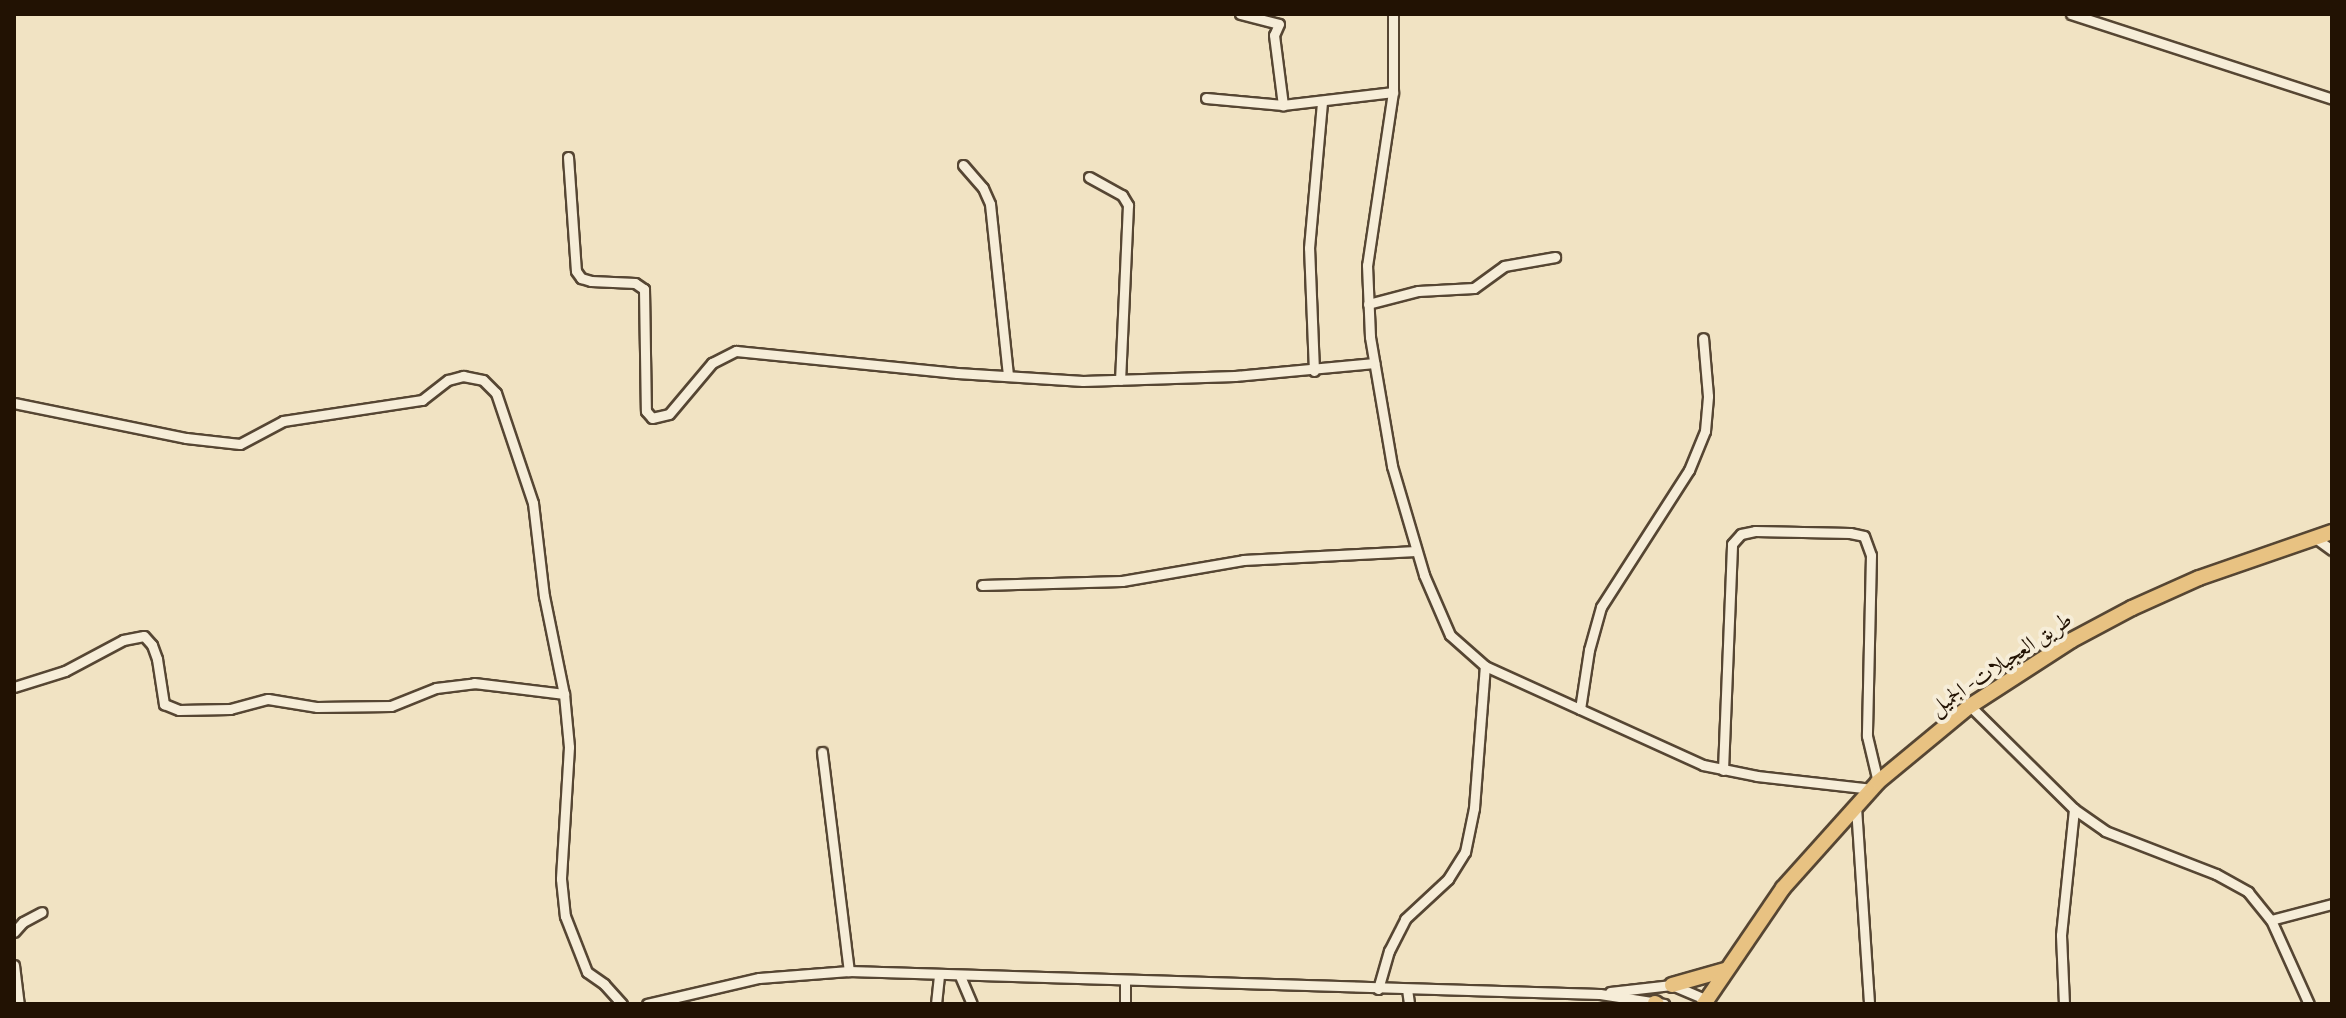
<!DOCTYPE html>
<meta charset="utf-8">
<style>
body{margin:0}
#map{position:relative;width:2346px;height:1018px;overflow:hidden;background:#f1e3c3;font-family:Alegreya,Amiri,serif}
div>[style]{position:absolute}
.roads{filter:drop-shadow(2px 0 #564633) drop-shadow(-2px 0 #564633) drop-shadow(0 2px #564633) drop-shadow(0 -2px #564633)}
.minor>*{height:9px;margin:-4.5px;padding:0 4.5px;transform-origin:4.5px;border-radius:4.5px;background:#f6edd8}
.primary>*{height:14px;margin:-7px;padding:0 7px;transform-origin:7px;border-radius:7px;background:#e8c282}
span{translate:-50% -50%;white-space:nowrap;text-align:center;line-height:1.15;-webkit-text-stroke:8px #f6edd8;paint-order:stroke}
.street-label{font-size:22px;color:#221203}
.frame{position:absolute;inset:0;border:16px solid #221203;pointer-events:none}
</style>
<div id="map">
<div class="roads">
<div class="minor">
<i style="left:1240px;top:14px;width:40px;rotate:14.4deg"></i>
<i style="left:1279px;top:24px;width:12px;rotate:114deg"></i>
<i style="left:1274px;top:35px;width:71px;rotate:82.7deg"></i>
<i style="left:1393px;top:14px;width:78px;rotate:90deg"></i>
<i style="left:1393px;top:92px;width:175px;rotate:98.5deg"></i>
<i style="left:1367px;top:265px;width:72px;rotate:87.6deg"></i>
<i style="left:1370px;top:337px;width:131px;rotate:80.3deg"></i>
<i style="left:1392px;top:466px;width:114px;rotate:73.6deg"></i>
<i style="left:1424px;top:575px;width:65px;rotate:66.6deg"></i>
<i style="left:1450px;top:635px;width:47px;rotate:41.5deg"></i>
<i style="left:1485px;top:666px;width:239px;rotate:24.4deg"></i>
<i style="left:1703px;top:765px;width:55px;rotate:11.5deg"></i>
<i style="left:1757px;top:776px;width:116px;rotate:6.4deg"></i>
<i style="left:2071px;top:14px;width:274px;rotate:18deg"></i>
<i style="left:1206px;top:98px;width:77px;rotate:5.2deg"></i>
<i style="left:1283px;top:105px;width:111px;rotate:-6.7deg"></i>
<i style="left:568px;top:157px;width:114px;rotate:86deg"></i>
<i style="left:576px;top:271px;width:9px;rotate:54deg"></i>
<i style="left:581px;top:278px;width:10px;rotate:17deg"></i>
<i style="left:591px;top:281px;width:44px;rotate:2.6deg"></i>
<i style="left:635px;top:283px;width:11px;rotate:34deg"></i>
<i style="left:644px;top:289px;width:122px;rotate:89.1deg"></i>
<i style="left:646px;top:411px;width:9px;rotate:49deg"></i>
<i style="left:652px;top:418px;width:17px;rotate:-13deg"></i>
<i style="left:669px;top:414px;width:67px;rotate:-49.9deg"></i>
<i style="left:712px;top:363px;width:27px;rotate:-27deg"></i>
<i style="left:736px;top:351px;width:222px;rotate:5.7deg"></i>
<i style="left:957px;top:373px;width:126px;rotate:3.6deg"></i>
<i style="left:1083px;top:381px;width:152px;rotate:-1.9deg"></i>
<i style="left:1235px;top:376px;width:140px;rotate:-5.3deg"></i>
<i style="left:963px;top:165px;width:30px;rotate:49deg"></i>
<i style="left:983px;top:188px;width:17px;rotate:66deg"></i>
<i style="left:990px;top:204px;width:173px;rotate:84deg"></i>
<i style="left:1089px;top:177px;width:38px;rotate:29deg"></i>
<i style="left:1122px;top:195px;width:12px;rotate:59deg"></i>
<i style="left:1128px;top:205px;width:175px;rotate:92.6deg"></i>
<i style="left:1368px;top:304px;width:52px;rotate:-14.6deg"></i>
<i style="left:1418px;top:291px;width:56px;rotate:-3.1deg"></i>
<i style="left:1474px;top:288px;width:37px;rotate:-36deg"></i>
<i style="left:1504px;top:266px;width:52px;rotate:-10deg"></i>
<i style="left:1314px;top:371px;width:123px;rotate:-92.3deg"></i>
<i style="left:1309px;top:248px;width:146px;rotate:-84.9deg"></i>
<i style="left:14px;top:403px;width:176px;rotate:11.5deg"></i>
<i style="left:186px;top:438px;width:54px;rotate:6.3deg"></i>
<i style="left:240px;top:444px;width:49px;rotate:-28.1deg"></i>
<i style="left:283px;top:421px;width:141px;rotate:-8.6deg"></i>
<i style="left:422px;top:400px;width:33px;rotate:-38deg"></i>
<i style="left:448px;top:380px;width:16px;rotate:-15deg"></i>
<i style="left:463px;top:376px;width:20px;rotate:11deg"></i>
<i style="left:483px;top:380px;width:18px;rotate:45deg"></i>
<i style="left:496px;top:393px;width:116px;rotate:71.4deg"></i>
<i style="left:533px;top:503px;width:94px;rotate:83.3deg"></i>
<i style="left:544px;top:596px;width:100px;rotate:78.5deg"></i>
<i style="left:564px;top:694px;width:53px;rotate:84.6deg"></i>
<i style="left:569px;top:747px;width:132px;rotate:93.5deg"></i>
<i style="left:561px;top:879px;width:37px;rotate:84deg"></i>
<i style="left:565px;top:916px;width:60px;rotate:68.6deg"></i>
<i style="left:587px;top:972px;width:21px;rotate:35deg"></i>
<i style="left:604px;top:984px;width:27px;rotate:48deg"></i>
<i style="left:2314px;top:537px;width:22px;rotate:36deg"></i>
<i style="left:982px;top:585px;width:140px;rotate:-1.6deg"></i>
<i style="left:1122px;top:581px;width:123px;rotate:-9.8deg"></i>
<i style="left:1243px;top:560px;width:173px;rotate:-3deg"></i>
<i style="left:14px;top:687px;width:53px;rotate:-17.4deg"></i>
<i style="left:65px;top:671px;width:66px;rotate:-28.1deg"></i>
<i style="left:123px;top:640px;width:21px;rotate:-11deg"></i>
<i style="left:144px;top:636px;width:12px;rotate:48deg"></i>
<i style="left:152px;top:645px;width:15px;rotate:70deg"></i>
<i style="left:157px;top:659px;width:46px;rotate:81.2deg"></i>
<i style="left:164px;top:704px;width:16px;rotate:22deg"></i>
<i style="left:179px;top:710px;width:51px;rotate:-1.1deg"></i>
<i style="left:230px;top:709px;width:39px;rotate:-15deg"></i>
<i style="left:268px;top:699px;width:50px;rotate:9.3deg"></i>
<i style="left:317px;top:707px;width:74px;rotate:-0.8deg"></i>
<i style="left:391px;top:706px;width:48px;rotate:-21.8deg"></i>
<i style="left:436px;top:688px;width:38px;rotate:-7deg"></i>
<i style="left:474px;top:683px;width:91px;rotate:7deg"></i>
<i style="left:1970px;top:706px;width:146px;rotate:44.7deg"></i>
<i style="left:2074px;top:809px;width:38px;rotate:35deg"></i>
<i style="left:2105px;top:831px;width:119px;rotate:21.2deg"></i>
<i style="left:2216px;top:874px;width:37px;rotate:29deg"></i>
<i style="left:2248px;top:892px;width:36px;rotate:51deg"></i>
<i style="left:2271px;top:920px;width:92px;rotate:65.7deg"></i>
<i style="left:1580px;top:709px;width:60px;rotate:-81.3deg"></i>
<i style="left:1589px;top:650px;width:45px;rotate:-74.4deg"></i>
<i style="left:1601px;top:607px;width:163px;rotate:-57.3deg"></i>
<i style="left:1689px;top:470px;width:42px;rotate:-67.7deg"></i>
<i style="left:1705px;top:431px;width:35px;rotate:-85deg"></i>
<i style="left:1708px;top:396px;width:58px;rotate:-94.9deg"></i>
<i style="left:822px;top:752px;width:221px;rotate:83deg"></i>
<i style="left:1723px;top:770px;width:226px;rotate:-87.7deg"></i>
<i style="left:1732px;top:544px;width:13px;rotate:-48deg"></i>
<i style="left:1741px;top:534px;width:14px;rotate:-12deg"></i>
<i style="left:1755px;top:531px;width:95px;rotate:1.2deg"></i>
<i style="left:1850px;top:533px;width:14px;rotate:12deg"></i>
<i style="left:1864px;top:536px;width:20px;rotate:70deg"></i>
<i style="left:1871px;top:555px;width:181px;rotate:91.3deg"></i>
<i style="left:1867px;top:736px;width:47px;rotate:76.6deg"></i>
<i style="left:1856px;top:807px;width:197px;rotate:86.2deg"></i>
<i style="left:2271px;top:920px;width:63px;rotate:-14.7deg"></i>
<i style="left:14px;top:932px;width:13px;rotate:-48deg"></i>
<i style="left:23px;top:922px;width:21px;rotate:-28deg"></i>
<i style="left:14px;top:965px;width:39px;rotate:83deg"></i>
<i style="left:960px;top:976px;width:30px;rotate:67deg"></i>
<i style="left:1378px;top:989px;width:40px;rotate:-74deg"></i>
<i style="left:1389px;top:951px;width:36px;rotate:-63deg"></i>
<i style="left:1405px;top:919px;width:59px;rotate:-42.9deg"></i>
<i style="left:1448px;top:879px;width:32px;rotate:-58deg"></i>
<i style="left:1465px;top:852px;width:45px;rotate:-78.4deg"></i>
<i style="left:1474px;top:808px;width:142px;rotate:-85.6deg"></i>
<i style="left:1407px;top:989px;width:15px;rotate:82deg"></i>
<i style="left:1610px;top:992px;width:62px;rotate:-6.4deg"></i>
<i style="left:1672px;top:985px;width:38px;rotate:23deg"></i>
<i style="left:647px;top:1004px;width:115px;rotate:-13.1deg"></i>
<i style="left:759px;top:978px;width:90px;rotate:-4.4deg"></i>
<i style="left:849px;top:971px;width:751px;rotate:1.75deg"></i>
<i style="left:1600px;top:994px;width:65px;rotate:8.9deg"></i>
<i style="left:936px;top:1004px;width:29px;rotate:-84deg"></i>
<i style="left:1125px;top:1004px;width:23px;rotate:-90deg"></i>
<i style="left:2064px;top:1004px;width:69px;rotate:-92.5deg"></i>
<i style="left:2061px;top:935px;width:127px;rotate:-84.1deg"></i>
</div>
<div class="primary">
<i style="left:1672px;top:985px;width:55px;rotate:-15.8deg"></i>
<i style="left:1655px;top:1003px;width:2px;rotate:27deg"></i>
<i style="left:1704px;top:1004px;width:140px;rotate:-55.7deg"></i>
<i style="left:1783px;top:888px;width:142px;rotate:-48.1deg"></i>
<i style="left:1878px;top:782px;width:119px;rotate:-39.6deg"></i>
<i style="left:1970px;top:706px;width:121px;rotate:-32.9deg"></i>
<i style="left:2072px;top:640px;width:68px;rotate:-28.1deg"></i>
<i style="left:2132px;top:608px;width:73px;rotate:-24.1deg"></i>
<i style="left:2199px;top:578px;width:141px;rotate:-19.1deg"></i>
</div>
</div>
<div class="street-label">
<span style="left:2001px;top:664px;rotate:-34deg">طريق العجيلات- الجميل</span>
</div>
<div class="frame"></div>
</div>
